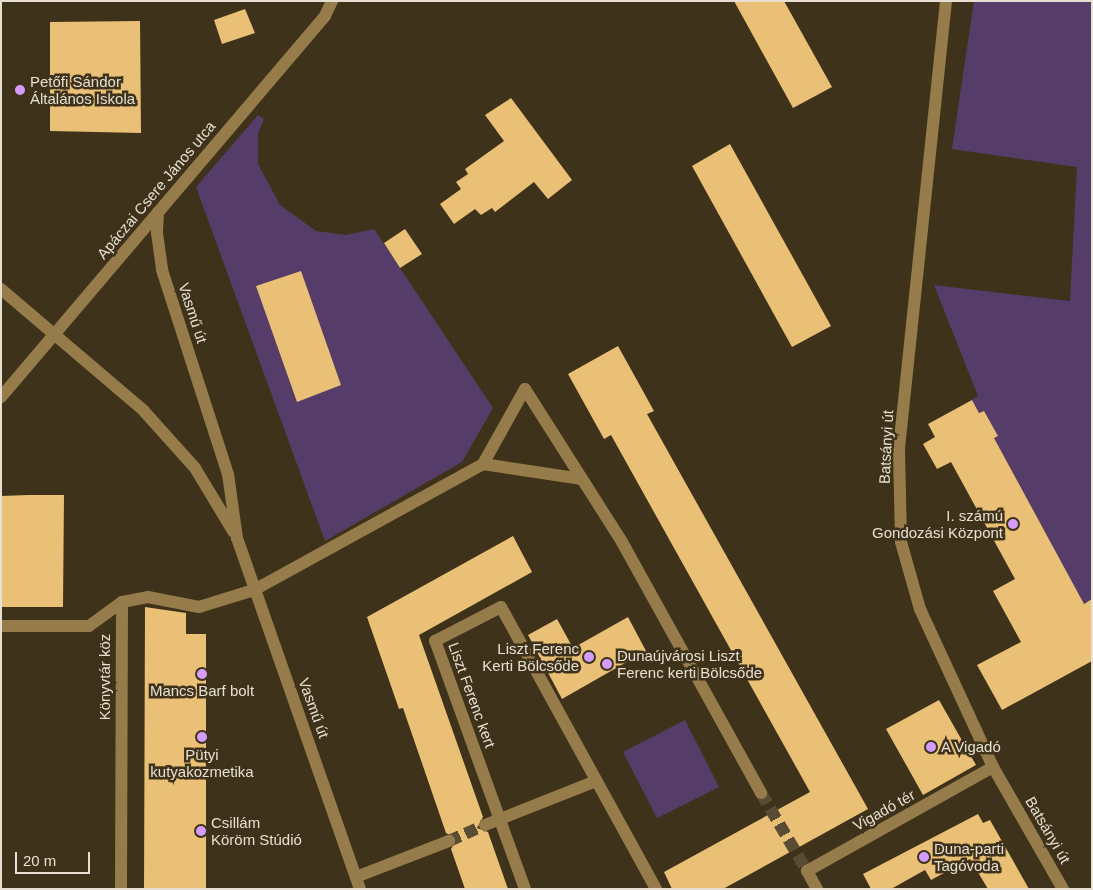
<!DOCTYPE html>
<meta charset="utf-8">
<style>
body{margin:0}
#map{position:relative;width:1093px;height:890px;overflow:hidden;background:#3f321a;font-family:Helvetica,sans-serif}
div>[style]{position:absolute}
.green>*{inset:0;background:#563d69}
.building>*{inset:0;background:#e9c076}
.minor-tunnel>*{height:12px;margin-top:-6px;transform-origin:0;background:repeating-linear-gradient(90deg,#584c35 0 12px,transparent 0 18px)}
.minor>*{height:12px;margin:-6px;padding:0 6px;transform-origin:6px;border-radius:6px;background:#967b4b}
.dots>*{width:14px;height:14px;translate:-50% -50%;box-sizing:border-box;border:2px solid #3f321a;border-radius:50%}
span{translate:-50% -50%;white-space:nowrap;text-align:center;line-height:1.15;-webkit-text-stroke:5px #3f321a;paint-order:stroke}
.poi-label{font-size:15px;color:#e7dfd1}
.left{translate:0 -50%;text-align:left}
.right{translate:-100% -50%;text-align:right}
.street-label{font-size:15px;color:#e7dfd1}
.frame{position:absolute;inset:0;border:2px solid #e7dfd1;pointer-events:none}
.scale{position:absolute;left:15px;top:852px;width:75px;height:22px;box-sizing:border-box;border:2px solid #e7dfd1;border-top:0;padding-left:6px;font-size:15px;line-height:18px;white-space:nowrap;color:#e7dfd1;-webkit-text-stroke:4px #3f321a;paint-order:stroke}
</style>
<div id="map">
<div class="green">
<i style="clip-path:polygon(974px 1px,1092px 1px,1092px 599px,1070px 611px,1078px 594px,994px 438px,997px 436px,984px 411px,979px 413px,972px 400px,978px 396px,934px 285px,1070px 301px,1077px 167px,952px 149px)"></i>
<i style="clip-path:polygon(258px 115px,264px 119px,258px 134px,258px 164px,280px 205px,316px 231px,346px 235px,374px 229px,493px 408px,462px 462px,325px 541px,196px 187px)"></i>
<i style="clip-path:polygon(685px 720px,719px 787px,657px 818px,623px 752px)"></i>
</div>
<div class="building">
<i style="clip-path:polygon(734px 1px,784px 1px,832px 87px,793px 108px)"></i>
<i style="clip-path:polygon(245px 9px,255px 33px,222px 44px,214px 20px)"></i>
<i style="clip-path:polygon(140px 21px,141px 133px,50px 131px,50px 22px)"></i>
<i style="clip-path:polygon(511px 98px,572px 180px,548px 199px,534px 182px,495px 212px,492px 208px,481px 215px,475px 209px,454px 224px,440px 204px,461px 189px,456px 182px,468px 174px,465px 169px,504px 141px,485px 115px)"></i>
<i style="clip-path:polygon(730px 144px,831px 326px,792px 347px,692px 166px)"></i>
<i style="clip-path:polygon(405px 229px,422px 254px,400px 268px,384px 243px)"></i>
<i style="clip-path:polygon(301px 271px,341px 385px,297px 402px,256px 286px)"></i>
<i style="clip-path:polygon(618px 346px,654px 411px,647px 414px,868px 809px,723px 889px,672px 889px,664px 872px,810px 792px,611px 435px,604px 439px,568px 374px)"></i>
<i style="clip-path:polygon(972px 400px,979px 413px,984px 411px,998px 436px,994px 438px,1084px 604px,1092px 599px,1092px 661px,1002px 710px,977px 665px,1021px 642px,993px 591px,1015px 579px,951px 462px,937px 469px,923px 444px,935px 437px,928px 424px)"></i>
<i style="clip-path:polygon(28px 495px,64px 495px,63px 607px,1px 607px,1px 496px)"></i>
<i style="clip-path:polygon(513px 536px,532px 572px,419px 635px,483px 817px,477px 828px,488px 832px,508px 889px,465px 889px,451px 849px,457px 839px,446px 833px,403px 708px,399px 709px,367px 617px)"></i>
<i style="clip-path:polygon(145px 607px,186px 613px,186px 634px,206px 634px,206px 889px,144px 889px)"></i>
<i style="clip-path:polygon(628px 617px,646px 651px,562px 699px,528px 635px,557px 619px,573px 648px)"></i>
<i style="clip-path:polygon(939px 700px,976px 765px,923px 795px,886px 729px)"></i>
<i style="clip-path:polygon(978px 814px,983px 823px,990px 820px,1029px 889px,988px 889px,970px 859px,931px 880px,925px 870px,891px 889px,871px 889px,863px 874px)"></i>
</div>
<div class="minor-tunnel">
<i style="left:761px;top:793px;width:91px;rotate:59.5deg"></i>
<i style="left:449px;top:841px;width:39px;rotate:-24deg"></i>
</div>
<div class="minor">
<i style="left:946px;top:1px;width:452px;rotate:96deg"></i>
<i style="left:899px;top:451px;width:91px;rotate:88.7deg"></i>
<i style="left:901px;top:542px;width:70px;rotate:74.2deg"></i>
<i style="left:920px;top:609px;width:174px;rotate:65.2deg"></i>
<i style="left:993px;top:767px;width:141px;rotate:60.2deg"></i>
<i style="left:158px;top:212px;width:21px;rotate:93deg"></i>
<i style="left:157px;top:233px;width:37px;rotate:82deg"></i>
<i style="left:162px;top:270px;width:214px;rotate:72.1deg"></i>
<i style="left:228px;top:474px;width:65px;rotate:82deg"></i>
<i style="left:237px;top:538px;width:372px;rotate:70.7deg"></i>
<i style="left:1px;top:289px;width:187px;rotate:40.4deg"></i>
<i style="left:143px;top:410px;width:78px;rotate:48.1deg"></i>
<i style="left:195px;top:468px;width:74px;rotate:58.9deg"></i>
<i style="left:1px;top:397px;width:500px;rotate:-49.62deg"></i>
<i style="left:325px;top:16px;width:17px;rotate:-65deg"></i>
<i style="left:582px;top:479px;width:100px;rotate:-171.4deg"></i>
<i style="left:483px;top:464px;width:86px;rotate:-60.8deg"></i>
<i style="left:525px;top:389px;width:181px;rotate:57.6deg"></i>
<i style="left:622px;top:542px;width:287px;rotate:61deg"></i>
<i style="left:1px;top:626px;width:88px"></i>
<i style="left:89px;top:626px;width:41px;rotate:-36deg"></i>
<i style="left:485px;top:825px;width:119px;rotate:-21.6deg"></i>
<i style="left:356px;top:877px;width:100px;rotate:-21.2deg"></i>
<i style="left:121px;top:889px;width:287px;rotate:-89.8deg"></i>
<i style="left:122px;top:602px;width:26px;rotate:-11deg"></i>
<i style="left:148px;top:597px;width:52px;rotate:11.1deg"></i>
<i style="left:199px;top:607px;width:58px;rotate:-17.2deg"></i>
<i style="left:254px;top:590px;width:261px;rotate:-28.8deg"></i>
<i style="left:525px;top:889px;width:264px;rotate:-109.9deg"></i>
<i style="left:435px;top:641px;width:74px;rotate:-27.3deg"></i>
<i style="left:501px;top:607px;width:322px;rotate:61.2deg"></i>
<i style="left:817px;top:889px;width:21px;rotate:-119deg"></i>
<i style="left:807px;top:871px;width:213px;rotate:-29.2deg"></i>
</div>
<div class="dots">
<i style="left:20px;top:90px;background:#d39cfd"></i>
<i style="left:1013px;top:524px;background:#d39cfd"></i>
<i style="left:589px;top:657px;background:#d39cfd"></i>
<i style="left:607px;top:664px;background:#d39cfd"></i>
<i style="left:202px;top:674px;background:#d39cfd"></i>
<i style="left:202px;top:737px;background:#d39cfd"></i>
<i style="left:931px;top:747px;background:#d39cfd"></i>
<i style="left:201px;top:831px;background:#d39cfd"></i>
<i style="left:924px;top:857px;background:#d39cfd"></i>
</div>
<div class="poi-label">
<span class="left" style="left:30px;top:90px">Petőfi Sándor<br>Általános Iskola</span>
<span class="right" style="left:1003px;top:524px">I. számú<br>Gondozási Központ</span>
<span class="right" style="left:579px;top:657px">Liszt Ferenc<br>Kerti Bölcsőde</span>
<span class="left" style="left:617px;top:664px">Dunaújvárosi Liszt<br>Ferenc kerti Bölcsőde</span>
<span style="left:202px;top:691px">Mancs Barf bolt</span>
<span class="left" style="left:941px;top:747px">A Vigadó</span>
<span style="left:202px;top:763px">Pütyi<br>kutyakozmetika</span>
<span class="left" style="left:211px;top:831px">Csillám<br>Köröm Stúdió</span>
<span class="left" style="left:934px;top:857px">Duna-parti<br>Tagóvoda</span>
</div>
<div class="street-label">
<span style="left:156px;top:190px;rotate:-50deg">Apáczai Csere János utca</span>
<span style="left:193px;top:313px;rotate:72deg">Vasmű út</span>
<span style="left:886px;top:447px;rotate:-87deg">Batsányi út</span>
<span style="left:105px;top:677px;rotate:-90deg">Könyvtár köz</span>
<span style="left:472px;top:695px;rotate:70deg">Liszt Ferenc kert</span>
<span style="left:314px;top:708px;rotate:70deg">Vasmű út</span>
<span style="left:884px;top:810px;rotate:-29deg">Vigadó tér</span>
<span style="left:1048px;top:830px;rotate:60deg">Batsányi út</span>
</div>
<div class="frame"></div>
<div class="scale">20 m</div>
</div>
